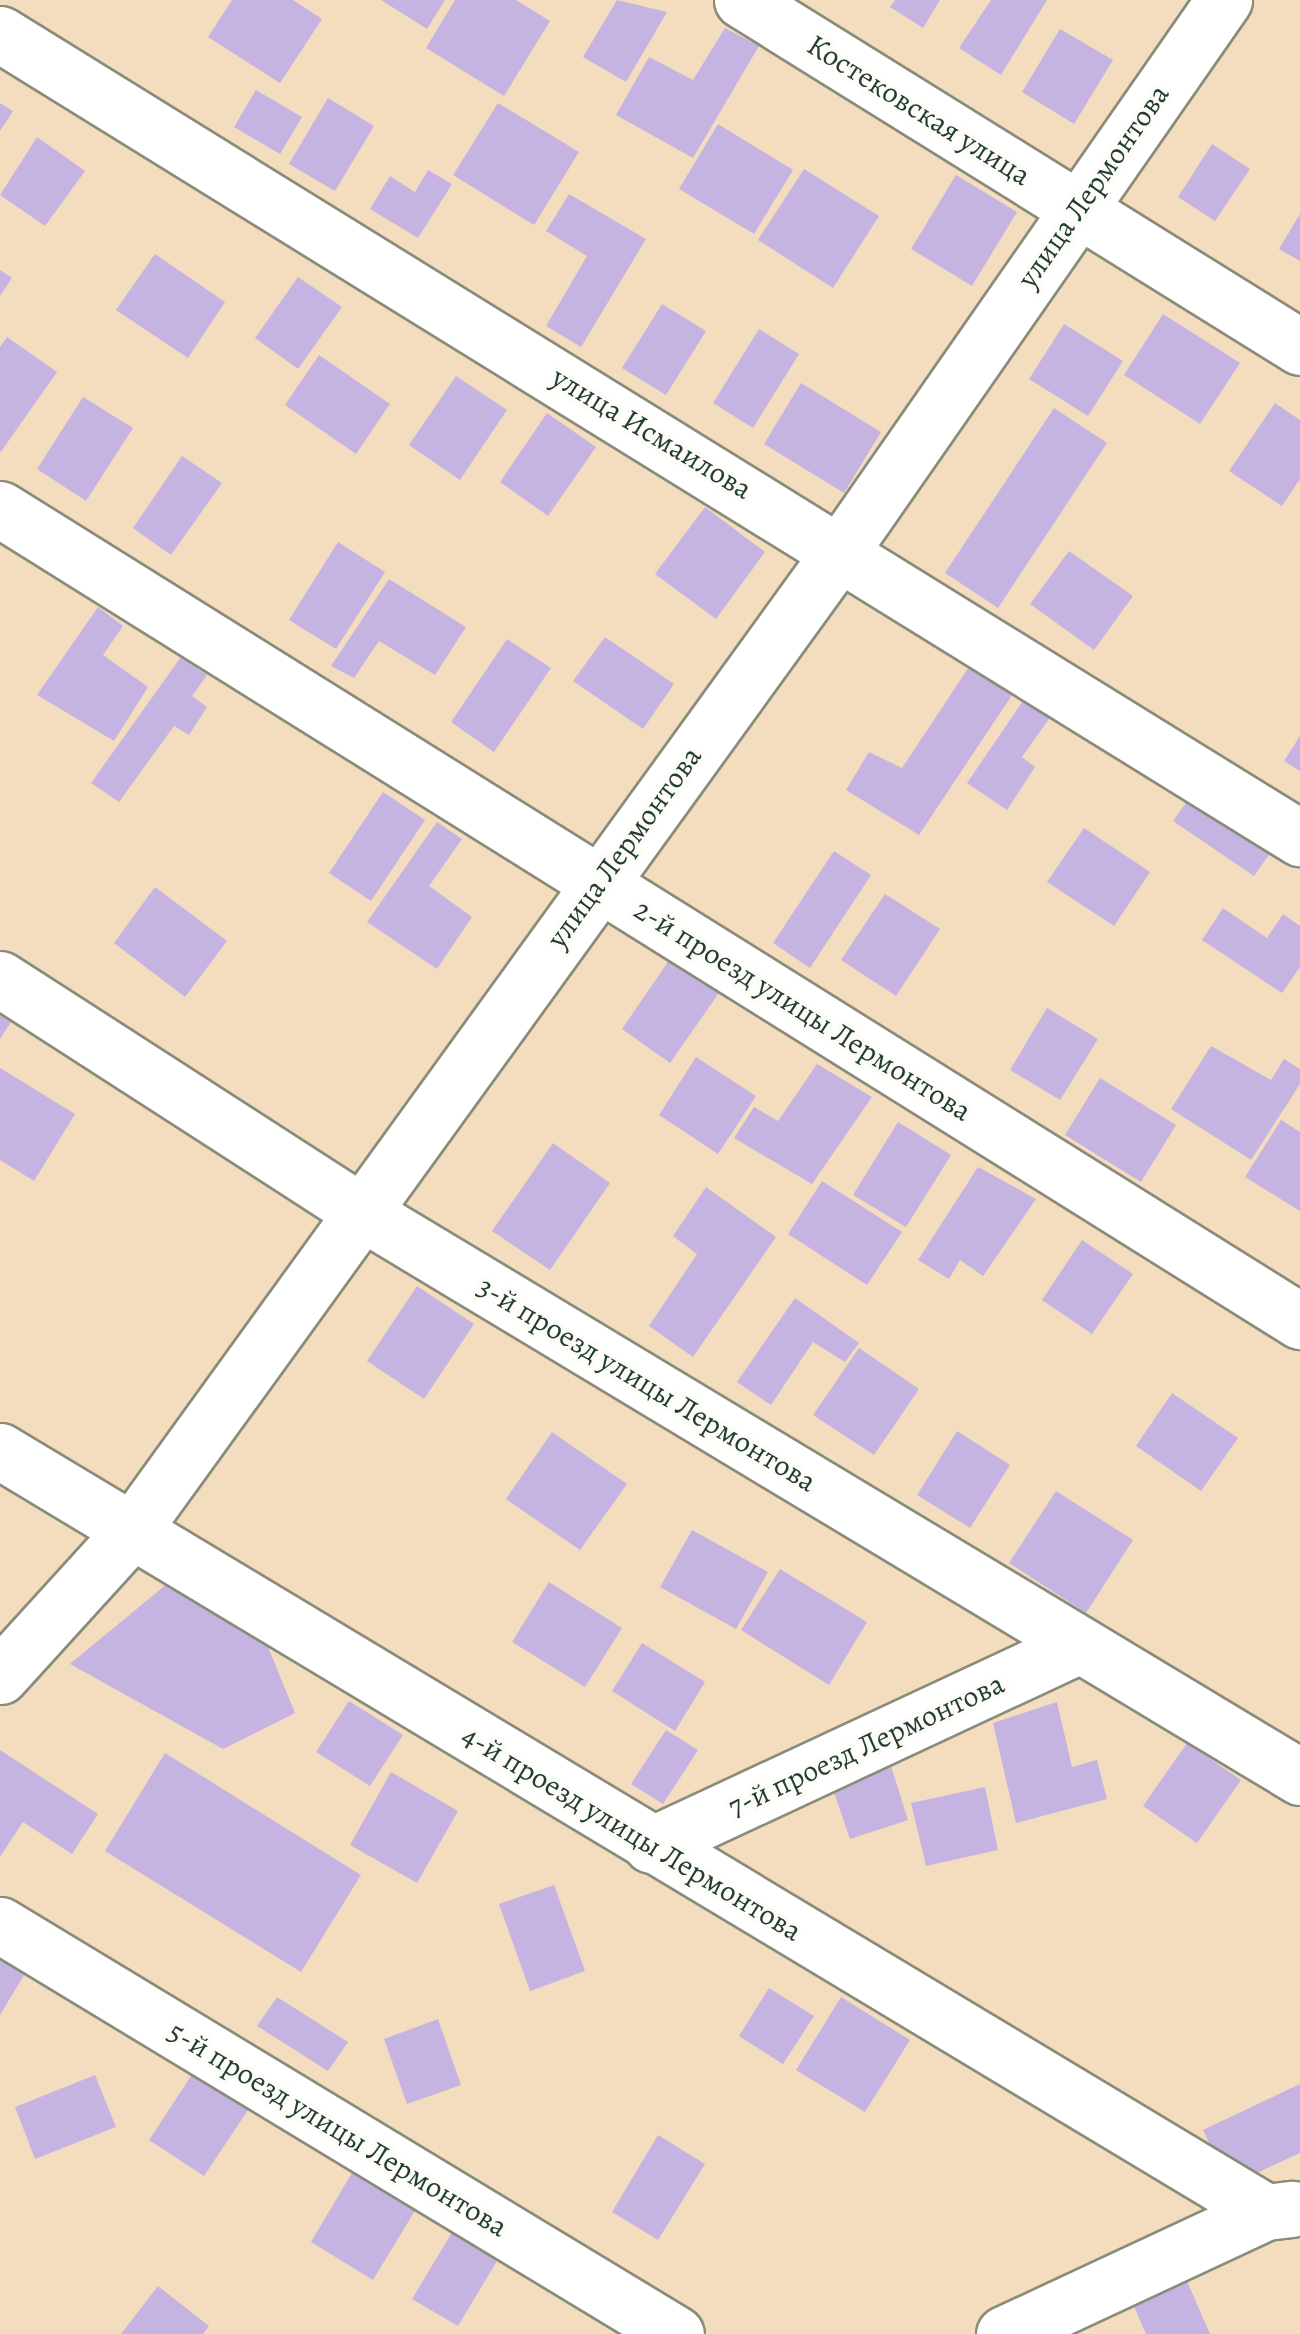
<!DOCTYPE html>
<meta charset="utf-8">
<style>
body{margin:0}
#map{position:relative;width:1300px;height:2334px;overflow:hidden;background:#f4dcbf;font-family:Alegreya,serif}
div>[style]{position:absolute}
.building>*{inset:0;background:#c5b4e2}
.roads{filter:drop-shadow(2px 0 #8a8c7a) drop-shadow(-2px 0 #8a8c7a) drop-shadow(0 2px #8a8c7a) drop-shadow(0 -2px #8a8c7a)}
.minor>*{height:55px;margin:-27.5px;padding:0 27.5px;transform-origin:27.5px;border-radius:27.5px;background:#fff}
span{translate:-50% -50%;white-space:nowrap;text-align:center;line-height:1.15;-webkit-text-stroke:8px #fdfcf7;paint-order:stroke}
.street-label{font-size:30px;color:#1f3d34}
</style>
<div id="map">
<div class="building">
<i style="clip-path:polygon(232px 0,293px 0,322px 19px,280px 83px,208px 37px)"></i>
<i style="clip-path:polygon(381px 0,445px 0,427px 29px)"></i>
<i style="clip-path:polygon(455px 0,516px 0,550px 21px,504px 96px,426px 48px)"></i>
<i style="clip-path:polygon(617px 0,667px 12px,626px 82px,583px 57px)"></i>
<i style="clip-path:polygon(895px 0,940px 0,923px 28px,890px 7px)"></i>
<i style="clip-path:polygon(991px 0,1047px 0,1001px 75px,959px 48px)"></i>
<i style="clip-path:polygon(725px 28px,759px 46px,693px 158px,616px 115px,649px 57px,693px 80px)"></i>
<i style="clip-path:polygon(1060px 29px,1113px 60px,1074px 124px,1022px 92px)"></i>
<i style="clip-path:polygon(256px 90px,302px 117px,280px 154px,234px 127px)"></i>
<i style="clip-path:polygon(328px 98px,374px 126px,335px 191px,289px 164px)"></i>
<i style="clip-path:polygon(0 103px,13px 111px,0 131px)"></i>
<i style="clip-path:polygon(498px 103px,579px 152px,534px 225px,453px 175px)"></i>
<i style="clip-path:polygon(718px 124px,793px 170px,754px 234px,679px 189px)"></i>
<i style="clip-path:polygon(37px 137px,85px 171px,45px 226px,0 195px)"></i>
<i style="clip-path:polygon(1212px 144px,1250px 169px,1215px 221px,1178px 197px)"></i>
<i style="clip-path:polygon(804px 169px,879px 216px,833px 288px,758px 240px)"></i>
<i style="clip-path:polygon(428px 170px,452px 184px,418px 238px,370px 209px,390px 176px,415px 192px)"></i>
<i style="clip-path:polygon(956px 175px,1017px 212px,972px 286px,911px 249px)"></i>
<i style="clip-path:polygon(569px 194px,646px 239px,581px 347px,546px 326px,587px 256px,546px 231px)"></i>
<i style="clip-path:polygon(1300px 214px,1300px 261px,1279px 249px)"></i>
<i style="clip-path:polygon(155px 254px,225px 302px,188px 358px,116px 310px)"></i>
<i style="clip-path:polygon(0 270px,12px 278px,0 296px)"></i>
<i style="clip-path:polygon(298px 277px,342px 307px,298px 369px,255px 338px)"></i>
<i style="clip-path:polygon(662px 304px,706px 331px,666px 395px,622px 368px)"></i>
<i style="clip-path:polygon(1163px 314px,1240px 363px,1200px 424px,1124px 375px)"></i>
<i style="clip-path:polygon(1064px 324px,1123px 361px,1088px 416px,1029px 379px)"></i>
<i style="clip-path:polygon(759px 329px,799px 354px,753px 428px,713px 403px)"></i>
<i style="clip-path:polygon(7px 337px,57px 372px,0 453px,0 347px)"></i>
<i style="clip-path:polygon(319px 355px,390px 404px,356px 454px,285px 405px)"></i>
<i style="clip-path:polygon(456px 376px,507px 410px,460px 480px,409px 445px)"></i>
<i style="clip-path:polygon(801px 383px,881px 432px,844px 493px,764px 444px)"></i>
<i style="clip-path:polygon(83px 397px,133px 428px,86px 501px,37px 469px)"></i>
<i style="clip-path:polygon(1275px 403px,1300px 420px,1300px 479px,1282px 506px,1229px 471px)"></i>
<i style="clip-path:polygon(1054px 408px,1107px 443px,998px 608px,945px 573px)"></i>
<i style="clip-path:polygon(547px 413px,596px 447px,548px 516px,500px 482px)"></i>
<i style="clip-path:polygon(182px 456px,222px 483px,171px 555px,133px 528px)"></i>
<i style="clip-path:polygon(705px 507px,765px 552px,716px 619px,655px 574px)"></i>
<i style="clip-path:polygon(338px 542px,385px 572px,336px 649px,289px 620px)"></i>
<i style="clip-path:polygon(1069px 551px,1133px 596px,1094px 650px,1030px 604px)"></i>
<i style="clip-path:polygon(389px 579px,466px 627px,435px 675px,379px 641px,354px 678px,331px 666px)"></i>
<i style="clip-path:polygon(98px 607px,123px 626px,103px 655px,148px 687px,114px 741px,37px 695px)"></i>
<i style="clip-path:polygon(605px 637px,674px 684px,643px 729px,573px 681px)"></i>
<i style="clip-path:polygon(507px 639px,551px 668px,494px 752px,451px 722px)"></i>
<i style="clip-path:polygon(181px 657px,207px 675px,192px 696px,207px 707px,189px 735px,174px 726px,119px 802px,91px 783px)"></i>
<i style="clip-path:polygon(975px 658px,1018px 686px,919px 835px,846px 790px,869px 752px,902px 768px)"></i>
<i style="clip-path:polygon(1029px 692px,1056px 709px,1022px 757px,1035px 767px,1007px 810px,967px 783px)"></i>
<i style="clip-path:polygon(1300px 736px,1300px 771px,1284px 761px)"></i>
<i style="clip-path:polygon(383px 792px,425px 820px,371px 901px,329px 873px)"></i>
<i style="clip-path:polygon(1192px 794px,1273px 849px,1254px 876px,1173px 821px)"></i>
<i style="clip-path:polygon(437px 822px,462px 839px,429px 886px,472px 917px,437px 969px,367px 922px)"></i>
<i style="clip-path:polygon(1084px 828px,1150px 872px,1114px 926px,1047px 882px)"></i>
<i style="clip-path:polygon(834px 851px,871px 875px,810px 968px,773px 943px)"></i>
<i style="clip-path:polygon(155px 887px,227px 941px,185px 997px,114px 943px)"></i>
<i style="clip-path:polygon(885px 894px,940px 929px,896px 996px,841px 960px)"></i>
<i style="clip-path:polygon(1223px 908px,1267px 938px,1283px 914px,1300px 926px,1300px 967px,1282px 993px,1202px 940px)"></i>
<i style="clip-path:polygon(672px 956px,721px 990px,670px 1063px,622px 1029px)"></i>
<i style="clip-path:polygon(1047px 1008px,1098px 1039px,1060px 1100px,1010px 1070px)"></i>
<i style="clip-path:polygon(0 1015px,11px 1022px,0 1039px)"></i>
<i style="clip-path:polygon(1211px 1046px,1271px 1080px,1284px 1059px,1300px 1069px,1300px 1084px,1251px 1160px,1171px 1109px)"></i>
<i style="clip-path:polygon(696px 1057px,756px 1096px,718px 1154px,659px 1115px)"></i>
<i style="clip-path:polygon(817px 1064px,872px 1097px,812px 1184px,734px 1138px,754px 1107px,778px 1121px)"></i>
<i style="clip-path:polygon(0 1068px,75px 1114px,34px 1181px,0 1160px)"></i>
<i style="clip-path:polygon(1100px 1078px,1176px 1125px,1141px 1182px,1065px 1135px)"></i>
<i style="clip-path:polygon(1281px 1120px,1300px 1132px,1300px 1211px,1245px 1177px)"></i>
<i style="clip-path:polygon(898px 1122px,951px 1155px,906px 1227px,853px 1195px)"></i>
<i style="clip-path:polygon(553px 1143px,610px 1183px,550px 1270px,492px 1231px)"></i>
<i style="clip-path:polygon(978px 1167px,1036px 1199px,983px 1276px,960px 1260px,949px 1279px,918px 1260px)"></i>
<i style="clip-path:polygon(822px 1181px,902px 1232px,867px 1285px,788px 1234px)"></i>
<i style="clip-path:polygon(706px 1187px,776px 1237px,693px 1357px,649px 1326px,697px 1254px,673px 1236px)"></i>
<i style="clip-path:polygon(1082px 1240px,1133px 1274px,1092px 1334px,1042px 1300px)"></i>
<i style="clip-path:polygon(417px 1286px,474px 1324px,424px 1399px,367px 1361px)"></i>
<i style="clip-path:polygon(795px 1298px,859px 1343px,845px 1362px,813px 1342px,771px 1405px,737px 1382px)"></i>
<i style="clip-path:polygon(859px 1348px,919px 1389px,874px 1455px,813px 1415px)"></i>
<i style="clip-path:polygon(1172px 1393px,1238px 1438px,1201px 1491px,1136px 1446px)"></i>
<i style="clip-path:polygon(957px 1431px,1010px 1465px,970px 1528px,917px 1495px)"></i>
<i style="clip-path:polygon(552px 1432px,627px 1484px,580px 1550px,506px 1499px)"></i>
<i style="clip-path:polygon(1056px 1491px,1133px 1540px,1086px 1613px,1009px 1563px)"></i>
<i style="clip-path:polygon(692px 1530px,768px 1572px,736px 1629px,660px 1587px)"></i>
<i style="clip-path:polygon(780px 1569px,867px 1622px,829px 1685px,741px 1630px)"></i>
<i style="clip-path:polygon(174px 1578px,266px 1642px,295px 1713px,223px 1749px,70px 1664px)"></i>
<i style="clip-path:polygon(549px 1582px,622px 1628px,585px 1687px,512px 1642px)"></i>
<i style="clip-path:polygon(642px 1643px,705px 1682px,675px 1731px,612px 1691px)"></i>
<i style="clip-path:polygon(349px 1701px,403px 1735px,370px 1786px,316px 1752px)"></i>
<i style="clip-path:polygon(1057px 1702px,1072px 1767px,1097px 1760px,1107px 1799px,1016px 1823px,993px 1723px)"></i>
<i style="clip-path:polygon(666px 1730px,698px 1750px,663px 1804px,631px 1784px)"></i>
<i style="clip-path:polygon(1187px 1743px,1241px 1780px,1197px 1843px,1143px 1806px)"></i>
<i style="clip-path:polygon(0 1750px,98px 1814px,72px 1854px,23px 1822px,0 1857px)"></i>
<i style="clip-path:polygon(165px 1753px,361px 1875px,301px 1972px,105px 1851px)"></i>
<i style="clip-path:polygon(890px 1763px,908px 1820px,850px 1839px,831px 1783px)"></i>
<i style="clip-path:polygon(391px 1772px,458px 1811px,417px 1883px,350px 1845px)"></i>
<i style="clip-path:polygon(985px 1787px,998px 1850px,926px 1866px,911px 1803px)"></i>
<i style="clip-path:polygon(554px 1885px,585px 1971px,530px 1991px,499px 1904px)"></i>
<i style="clip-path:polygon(0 1947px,30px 1965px,0 2015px)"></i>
<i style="clip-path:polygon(769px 1988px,814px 2016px,783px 2064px,739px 2036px)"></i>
<i style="clip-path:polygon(277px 1997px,348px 2042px,328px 2071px,257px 2026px)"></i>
<i style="clip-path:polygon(841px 1997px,910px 2040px,865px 2112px,796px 2070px)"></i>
<i style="clip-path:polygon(438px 2019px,461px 2085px,407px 2104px,384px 2039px)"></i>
<i style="clip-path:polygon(197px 2067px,252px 2104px,204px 2176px,149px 2140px)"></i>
<i style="clip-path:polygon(95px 2075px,116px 2127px,35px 2159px,15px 2107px)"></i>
<i style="clip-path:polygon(1300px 2084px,1300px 2153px,1229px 2186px,1203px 2130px)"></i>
<i style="clip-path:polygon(658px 2135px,705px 2164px,658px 2240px,612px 2212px)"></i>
<i style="clip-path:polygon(356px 2166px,419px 2204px,373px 2280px,311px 2242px)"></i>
<i style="clip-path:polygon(454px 2229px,500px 2256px,458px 2326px,412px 2299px)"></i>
<i style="clip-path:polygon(1184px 2274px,1210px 2334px,1146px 2334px,1131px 2300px)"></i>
<i style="clip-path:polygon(158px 2286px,209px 2326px,203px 2334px,121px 2334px)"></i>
</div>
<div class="roads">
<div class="minor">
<i style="left:742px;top:0;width:657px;rotate:31.88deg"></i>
<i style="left:0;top:34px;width:1529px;rotate:31.74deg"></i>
<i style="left:0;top:509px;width:1533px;rotate:31.99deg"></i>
<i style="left:0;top:979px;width:432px;rotate:32.8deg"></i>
<i style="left:363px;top:1213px;width:1094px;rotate:31.04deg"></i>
<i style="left:0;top:1451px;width:1477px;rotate:31.01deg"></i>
<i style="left:0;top:1676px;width:193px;rotate:-47.7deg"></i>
<i style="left:130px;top:1533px;width:1215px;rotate:-54.11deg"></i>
<i style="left:842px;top:549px;width:669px;rotate:-55.17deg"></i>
<i style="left:651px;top:1845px;width:473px;rotate:-25deg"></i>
<i style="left:0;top:1925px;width:790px;rotate:31.18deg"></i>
<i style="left:1004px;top:2334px;width:289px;rotate:-25deg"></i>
<i style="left:1266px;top:2212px;width:26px;rotate:-7deg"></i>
</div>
</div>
<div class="street-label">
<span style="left:919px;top:110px;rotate:32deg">Костековская улица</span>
<span style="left:1093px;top:186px;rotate:-55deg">улица Лермонтова</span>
<span style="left:652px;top:433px;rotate:31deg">улица Исмаилова</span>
<span style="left:624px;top:847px;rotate:-54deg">улица Лермонтова</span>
<span style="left:803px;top:1010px;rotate:32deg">2-й проезд улицы Лермонтова</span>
<span style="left:647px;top:1384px;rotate:31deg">3-й проезд улицы Лермонтова</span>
<span style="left:866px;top:1745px;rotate:-25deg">7-й проезд Лермонтова</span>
<span style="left:632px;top:1833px;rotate:31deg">4-й проезд улицы Лермонтова</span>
<span style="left:338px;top:2129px;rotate:31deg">5-й проезд улицы Лермонтова</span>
</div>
</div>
